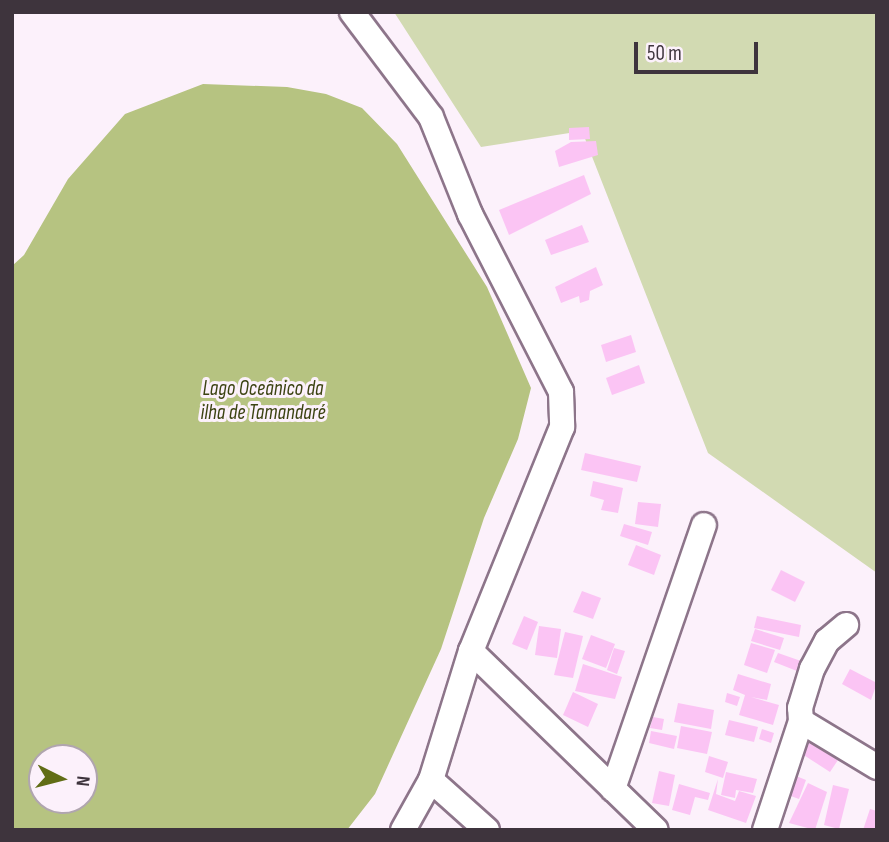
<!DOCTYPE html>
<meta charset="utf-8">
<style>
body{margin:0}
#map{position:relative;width:889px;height:842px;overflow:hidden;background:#fcf1fb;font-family:"Sofia Sans Condensed",sans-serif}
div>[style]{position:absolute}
.green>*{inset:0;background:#d2dab2}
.water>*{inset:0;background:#b6c381}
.building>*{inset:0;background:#fbc4f4}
.roads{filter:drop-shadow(2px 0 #8d758a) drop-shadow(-2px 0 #8d758a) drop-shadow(0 2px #8d758a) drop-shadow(0 -2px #8d758a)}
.minor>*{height:24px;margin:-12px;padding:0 12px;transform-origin:12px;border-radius:12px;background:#fff}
span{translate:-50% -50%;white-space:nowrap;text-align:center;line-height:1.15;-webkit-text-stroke:6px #fcf1fb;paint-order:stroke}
.water-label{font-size:21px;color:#3c4312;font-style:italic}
.frame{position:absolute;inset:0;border:14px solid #3e343d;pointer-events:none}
.north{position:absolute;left:28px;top:744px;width:70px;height:70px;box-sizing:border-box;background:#fcf1fb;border:2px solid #b0a5af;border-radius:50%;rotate:96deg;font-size:19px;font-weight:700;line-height:28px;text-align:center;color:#3e343d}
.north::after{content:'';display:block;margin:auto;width:24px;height:32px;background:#616d16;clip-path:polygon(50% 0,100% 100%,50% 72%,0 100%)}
.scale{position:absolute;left:634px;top:42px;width:124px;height:32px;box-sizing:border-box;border:4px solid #3e343d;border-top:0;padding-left:9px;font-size:21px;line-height:24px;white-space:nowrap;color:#3e343d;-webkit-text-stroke:5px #fcf1fb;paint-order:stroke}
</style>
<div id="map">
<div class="green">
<i style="clip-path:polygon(394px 12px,877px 12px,877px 573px,708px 453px,582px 131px,481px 147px)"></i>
</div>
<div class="water">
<i style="clip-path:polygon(evenodd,203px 84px,287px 87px,326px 94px,362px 108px,397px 144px,487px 287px,531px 388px,518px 439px,484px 518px,441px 649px,375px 794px,347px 830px,12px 830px,12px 266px,24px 255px,68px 179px,125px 114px,203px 84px,42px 758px,84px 758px,84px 800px,42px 800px,42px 758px)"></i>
</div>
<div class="building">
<i style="clip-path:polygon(589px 127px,590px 139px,569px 140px,569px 128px)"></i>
<i style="clip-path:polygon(596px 141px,598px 155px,559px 167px,555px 151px,571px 142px)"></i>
<i style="clip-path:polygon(584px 175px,591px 194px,509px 235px,499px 210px)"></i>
<i style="clip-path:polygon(582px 225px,589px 242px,551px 255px,545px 240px)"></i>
<i style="clip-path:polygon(596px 267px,603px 285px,590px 291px,589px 300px,580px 303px,579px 296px,561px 303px,555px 287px)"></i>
<i style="clip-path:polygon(631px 335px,636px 352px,606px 362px,601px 345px)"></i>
<i style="clip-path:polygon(639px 365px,645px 383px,612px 395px,606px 378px)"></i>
<i style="clip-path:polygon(585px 453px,641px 466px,637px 482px,581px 470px)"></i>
<i style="clip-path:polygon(593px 481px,623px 488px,618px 513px,601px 510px,604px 500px,590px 496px)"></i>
<i style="clip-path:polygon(638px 502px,661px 504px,658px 527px,635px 524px)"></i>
<i style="clip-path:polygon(624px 524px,652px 532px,648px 545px,620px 536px)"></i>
<i style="clip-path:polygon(636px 545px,661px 555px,654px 575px,628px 565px)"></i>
<i style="clip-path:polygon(781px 570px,805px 582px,795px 602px,771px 590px)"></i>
<i style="clip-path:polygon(582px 591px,601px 598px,593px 619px,573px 612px)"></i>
<i style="clip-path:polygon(524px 616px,538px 622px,527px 650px,512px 644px)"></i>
<i style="clip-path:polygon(757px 616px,801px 625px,799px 637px,754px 628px)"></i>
<i style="clip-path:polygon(539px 626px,561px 629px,557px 658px,535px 655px)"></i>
<i style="clip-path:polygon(755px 629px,784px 638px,780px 650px,751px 641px)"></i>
<i style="clip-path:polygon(565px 632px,583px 636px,573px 678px,554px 675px)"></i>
<i style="clip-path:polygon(591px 635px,615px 644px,606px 668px,582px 659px)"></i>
<i style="clip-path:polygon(751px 643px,775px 650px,767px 673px,744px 665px)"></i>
<i style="clip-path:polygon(614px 648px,625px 651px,617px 674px,607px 670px)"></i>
<i style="clip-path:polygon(778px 653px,801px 661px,797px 671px,774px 662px)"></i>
<i style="clip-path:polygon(583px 664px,622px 677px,615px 699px,575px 691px)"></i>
<i style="clip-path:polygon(850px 669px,877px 683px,871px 700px,842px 684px)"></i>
<i style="clip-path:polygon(738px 674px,771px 684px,767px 700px,751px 697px,779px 705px,773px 725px,739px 715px,745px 695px,733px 690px)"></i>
<i style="clip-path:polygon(573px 692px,598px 704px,588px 727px,563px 715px)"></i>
<i style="clip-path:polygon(727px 693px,740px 697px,737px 706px,725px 702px)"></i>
<i style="clip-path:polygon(678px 703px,714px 710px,711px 729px,674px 722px)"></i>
<i style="clip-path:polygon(653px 717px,664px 719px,662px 730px,650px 728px)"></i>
<i style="clip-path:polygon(729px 720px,758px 727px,754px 742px,725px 735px)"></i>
<i style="clip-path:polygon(681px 726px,712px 732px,707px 754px,677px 748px)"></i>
<i style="clip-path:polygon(762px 729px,774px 733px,771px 743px,759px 739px)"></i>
<i style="clip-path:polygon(651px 731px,677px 736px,674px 749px,649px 743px)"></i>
<i style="clip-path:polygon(807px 740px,838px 760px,830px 772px,799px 752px)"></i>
<i style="clip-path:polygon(709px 756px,728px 762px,723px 778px,705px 772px)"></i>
<i style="clip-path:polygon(659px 771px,675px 775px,669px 806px,652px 803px)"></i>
<i style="clip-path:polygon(726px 772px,757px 779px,753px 793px,736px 790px,735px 798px,721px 795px)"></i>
<i style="clip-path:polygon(796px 776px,806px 780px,799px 799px,788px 795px)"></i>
<i style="clip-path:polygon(718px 779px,716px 794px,735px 801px,739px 791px,756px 796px,746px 823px,708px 810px)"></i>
<i style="clip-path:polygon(808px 783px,827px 792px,815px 830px,789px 823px)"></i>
<i style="clip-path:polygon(679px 784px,710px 793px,708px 800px,695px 797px,690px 815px,672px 810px)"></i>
<i style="clip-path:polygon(833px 785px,849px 789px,839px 829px,824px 825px)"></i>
<i style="clip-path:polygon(870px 809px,877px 811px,877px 830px,863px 830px)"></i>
</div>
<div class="roads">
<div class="minor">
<i style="left:352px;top:12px;width:131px;rotate:53deg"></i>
<i style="left:431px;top:117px;width:105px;rotate:68.1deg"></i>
<i style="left:470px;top:214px;width:200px;rotate:62.9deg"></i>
<i style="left:561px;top:392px;width:35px;rotate:88deg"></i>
<i style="left:562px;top:427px;width:242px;rotate:112.1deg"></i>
<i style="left:471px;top:651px;width:257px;rotate:44.1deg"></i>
<i style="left:801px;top:721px;width:89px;rotate:31.2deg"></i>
<i style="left:431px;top:780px;width:75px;rotate:41.8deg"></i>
<i style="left:613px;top:789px;width:279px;rotate:-71deg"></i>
<i style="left:403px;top:830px;width:57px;rotate:-60.8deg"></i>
<i style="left:431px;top:780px;width:135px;rotate:-72.8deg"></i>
<i style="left:765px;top:830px;width:115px;rotate:-71.7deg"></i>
<i style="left:801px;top:721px;width:13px;rotate:-94deg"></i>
<i style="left:800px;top:708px;width:41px;rotate:-72.9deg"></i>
<i style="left:812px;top:669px;width:32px;rotate:-62deg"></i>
<i style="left:827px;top:641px;width:25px;rotate:-40deg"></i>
</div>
</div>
<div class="water-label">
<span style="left:263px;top:401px">Lago Oceânico da<br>ilha de Tamandaré</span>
</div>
<div class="frame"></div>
<div class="north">N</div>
<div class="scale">50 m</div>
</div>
